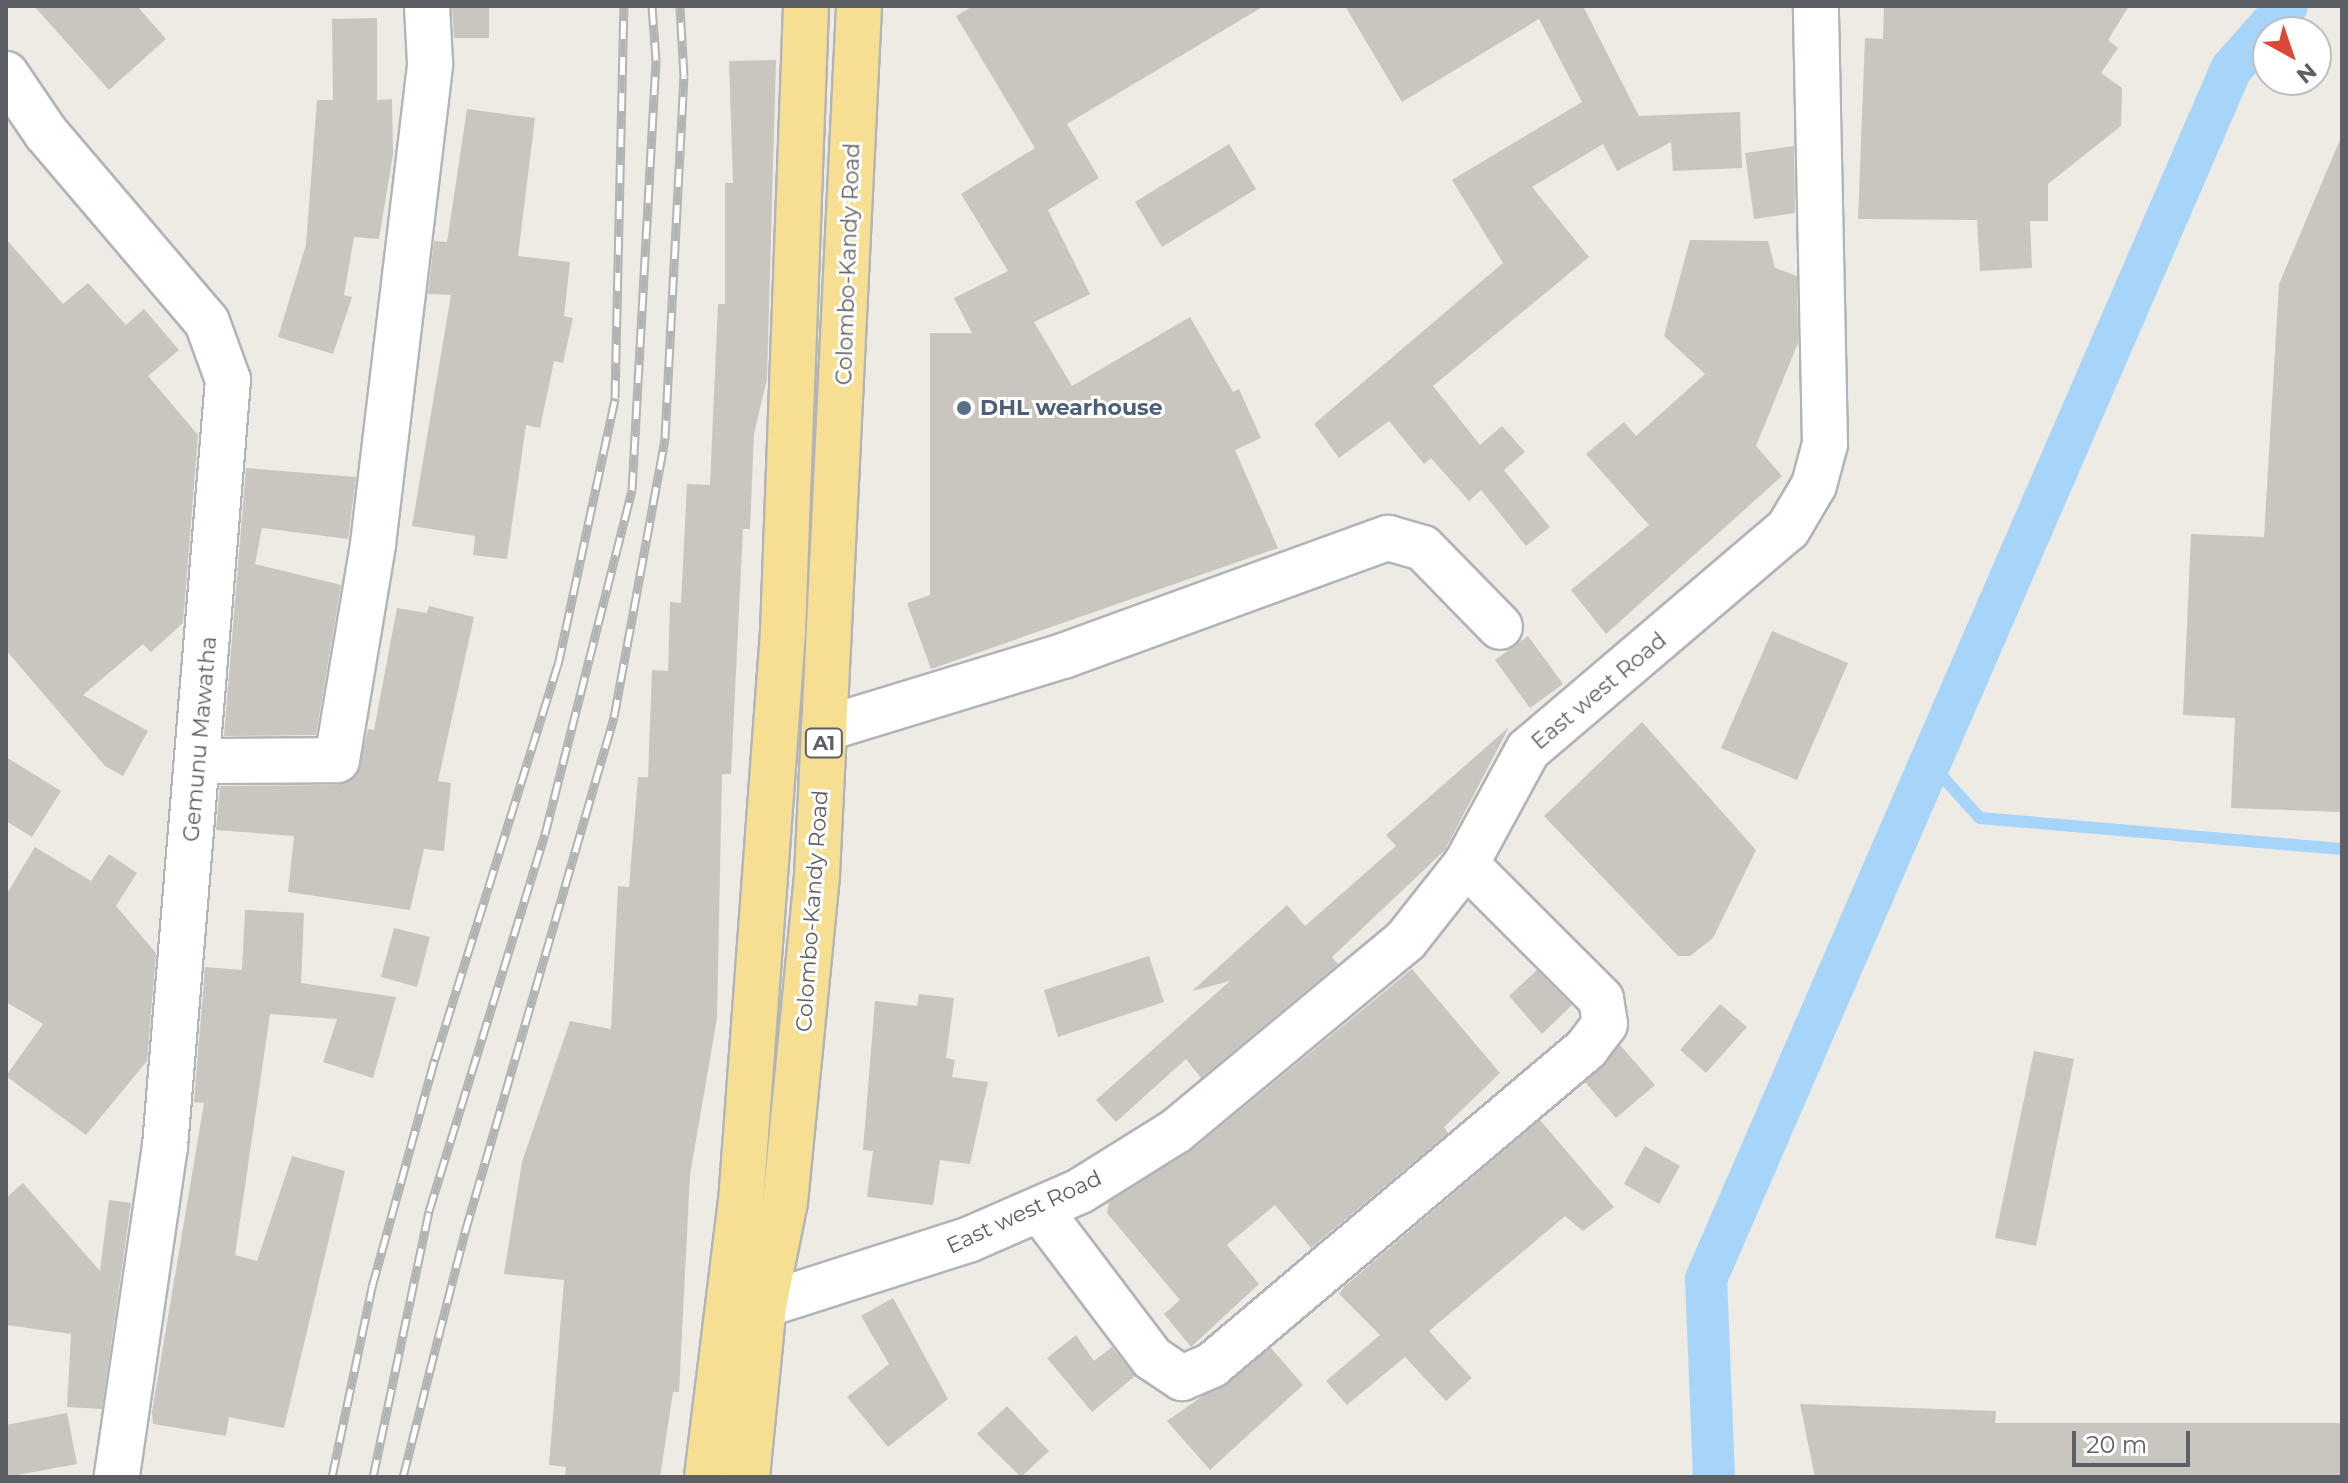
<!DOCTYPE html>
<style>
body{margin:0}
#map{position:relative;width:2348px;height:1483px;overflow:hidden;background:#edebe4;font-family:Montserrat,sans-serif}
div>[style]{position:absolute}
.stream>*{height:12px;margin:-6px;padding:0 6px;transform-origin:6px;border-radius:6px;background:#a7d4f9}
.canal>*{height:42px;margin:-21px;padding:0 21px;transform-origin:21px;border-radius:21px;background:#a7d4f9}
.building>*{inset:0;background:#c9c6c0}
.roads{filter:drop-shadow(2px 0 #b1b4b8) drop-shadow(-2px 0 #b1b4b8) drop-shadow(0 2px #b1b4b8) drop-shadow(0 -2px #b1b4b8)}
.minor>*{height:44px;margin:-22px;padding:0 22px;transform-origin:22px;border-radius:22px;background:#fff}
.highway>*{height:44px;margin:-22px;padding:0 22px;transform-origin:22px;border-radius:22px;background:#f6de92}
.rail>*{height:9px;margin-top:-4.5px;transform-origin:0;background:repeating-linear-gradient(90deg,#fff 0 18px,#b2b3b3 0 36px);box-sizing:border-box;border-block:2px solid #b2b3b3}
.dots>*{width:22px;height:22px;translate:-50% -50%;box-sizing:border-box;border:4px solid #fff;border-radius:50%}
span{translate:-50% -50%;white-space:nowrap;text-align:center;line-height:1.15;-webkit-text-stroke:6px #fff;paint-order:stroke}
.shield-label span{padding:2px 6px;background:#fff;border:2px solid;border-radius:6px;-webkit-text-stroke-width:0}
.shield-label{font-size:20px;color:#5c5f63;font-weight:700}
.street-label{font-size:22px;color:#5c5f63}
.service-label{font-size:22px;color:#4e5e75;font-weight:700}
.left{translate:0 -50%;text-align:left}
.frame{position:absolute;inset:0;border:8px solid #5c5f63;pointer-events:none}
.north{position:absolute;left:2252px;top:16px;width:80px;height:80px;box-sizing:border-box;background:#fff;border:2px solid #bebfc1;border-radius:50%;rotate:140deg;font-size:22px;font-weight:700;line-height:32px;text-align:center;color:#5c5f63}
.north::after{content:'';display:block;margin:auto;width:28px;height:36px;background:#de4839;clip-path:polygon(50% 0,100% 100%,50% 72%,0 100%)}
.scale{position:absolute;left:2072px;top:1431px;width:118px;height:36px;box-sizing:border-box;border:4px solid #5c5f63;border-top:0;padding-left:10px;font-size:24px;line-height:28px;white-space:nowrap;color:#5c5f63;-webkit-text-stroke:6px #fff;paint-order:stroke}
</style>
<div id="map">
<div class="stream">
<i style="left:1929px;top:762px;width:76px;rotate:47.7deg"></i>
<i style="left:1980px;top:818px;width:363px;rotate:4.9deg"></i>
</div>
<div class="canal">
<i style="left:1714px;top:1477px;width:198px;rotate:-92.3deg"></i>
<i style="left:1706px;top:1279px;width:1319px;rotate:-66.54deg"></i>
<i style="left:2231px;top:69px;width:84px;rotate:-48.4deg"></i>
</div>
<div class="building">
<i style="clip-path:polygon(34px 6px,137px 6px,166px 39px,109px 90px)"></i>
<i style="clip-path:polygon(452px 6px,489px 6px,489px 38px,454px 38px)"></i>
<i style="clip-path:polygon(973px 6px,1264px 6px,1067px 124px,1099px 178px,1048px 210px,1090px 294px,1034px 322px,1072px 386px,1190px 317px,1233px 392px,1239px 389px,1261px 438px,1235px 450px,1278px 548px,931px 669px,907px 603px,930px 595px,930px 333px,972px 333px,954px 298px,1008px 271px,961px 194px,1035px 148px,956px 16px)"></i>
<i style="clip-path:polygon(1345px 6px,1583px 6px,1639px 116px,1740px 112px,1742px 168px,1673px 171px,1671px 142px,1617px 171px,1603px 144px,1532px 187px,1589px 257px,1433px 386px,1480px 445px,1502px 426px,1525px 452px,1504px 470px,1550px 527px,1526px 546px,1481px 490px,1469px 501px,1431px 458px,1424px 464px,1389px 421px,1339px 458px,1314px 424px,1503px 263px,1452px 180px,1582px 102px,1539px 19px,1402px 102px)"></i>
<i style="clip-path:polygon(1884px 6px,2129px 6px,2108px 40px,2118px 48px,2101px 73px,2122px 88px,2121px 126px,2048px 184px,2048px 221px,2030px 221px,2032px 268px,1980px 271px,1977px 220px,1858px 219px,1865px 38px,1883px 39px)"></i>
<i style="clip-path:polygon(377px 18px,377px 100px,392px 99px,393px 154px,379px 239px,354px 237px,344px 295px,352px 297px,333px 354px,278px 337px,306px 245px,317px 100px,333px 100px,332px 19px)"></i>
<i style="clip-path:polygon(776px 60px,767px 379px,754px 434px,750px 529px,743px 529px,731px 774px,722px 774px,717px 1018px,690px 1175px,679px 1392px,673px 1392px,660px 1477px,565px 1477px,566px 1467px,549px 1465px,564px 1280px,504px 1274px,522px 1162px,570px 1021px,611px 1029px,618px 886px,629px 887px,638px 777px,648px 777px,652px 670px,668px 671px,670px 602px,681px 603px,687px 484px,710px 485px,718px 304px,725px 304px,725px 183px,733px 183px,729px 61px)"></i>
<i style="clip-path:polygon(467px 109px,535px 118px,518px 256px,570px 262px,564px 316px,573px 318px,563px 363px,554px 361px,540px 428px,526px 425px,507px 559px,473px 555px,475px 536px,412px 526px,451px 295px,428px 294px,434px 241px,447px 242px)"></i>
<i style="clip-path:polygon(2342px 135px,2342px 812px,2231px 808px,2235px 718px,2183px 715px,2191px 534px,2264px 537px,2279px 284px)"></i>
<i style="clip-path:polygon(1229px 144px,1256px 189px,1162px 247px,1135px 202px)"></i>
<i style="clip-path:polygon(1794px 146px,1795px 213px,1754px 219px,1745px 153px)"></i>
<i style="clip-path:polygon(6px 239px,63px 304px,88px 283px,126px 325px,144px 309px,179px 350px,148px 376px,198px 435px,183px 623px,151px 652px,143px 644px,83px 695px,148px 731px,123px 776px,105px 766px,6px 650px)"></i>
<i style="clip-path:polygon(1690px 240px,1768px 241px,1775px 268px,1797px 276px,1798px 343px,1756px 446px,1782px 476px,1606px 634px,1571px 590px,1649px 525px,1586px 454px,1624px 422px,1636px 436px,1705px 374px,1664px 336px)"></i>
<i style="clip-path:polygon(246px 468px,356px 477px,348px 539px,262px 528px,255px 564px,341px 585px,316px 735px,224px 736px)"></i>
<i style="clip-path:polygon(429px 606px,474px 617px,438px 781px,451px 783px,444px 851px,424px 849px,410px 910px,288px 892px,294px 836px,216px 830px,220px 786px,337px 785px,357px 775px,368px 729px,374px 730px,397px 608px,427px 613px)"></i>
<i style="clip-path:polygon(1772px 631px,1848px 663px,1797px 780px,1721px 748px)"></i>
<i style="clip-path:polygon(1528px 636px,1563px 684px,1530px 708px,1495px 660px)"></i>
<i style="clip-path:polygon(1642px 722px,1756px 850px,1713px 938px,1690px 956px,1678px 956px,1544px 816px)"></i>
<i style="clip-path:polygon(1509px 727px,1445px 850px,1332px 957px,1338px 964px,1201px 1078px,1186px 1059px,1116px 1122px,1096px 1100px,1230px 981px,1192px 991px,1287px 905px,1305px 926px,1396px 846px,1386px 835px)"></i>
<i style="clip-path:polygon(6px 757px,61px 791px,32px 837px,6px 821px)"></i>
<i style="clip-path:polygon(35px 847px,91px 881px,109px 854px,137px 873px,116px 906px,156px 953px,147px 1061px,86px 1135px,6px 1076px,43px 1024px,6px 1002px,6px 895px)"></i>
<i style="clip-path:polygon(245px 910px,304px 913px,301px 983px,396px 997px,373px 1078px,323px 1062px,337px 1019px,270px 1014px,235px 1255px,257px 1261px,292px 1156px,345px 1171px,284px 1428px,229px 1417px,226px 1436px,153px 1424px,152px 1412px,204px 1103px,194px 1102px,205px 967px,242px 970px)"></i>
<i style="clip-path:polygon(394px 928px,430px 937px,417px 987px,381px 977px)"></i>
<i style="clip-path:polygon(1149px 956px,1164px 1002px,1058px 1037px,1044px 990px)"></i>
<i style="clip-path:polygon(1412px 969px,1500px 1073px,1444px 1127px,1448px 1133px,1311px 1248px,1275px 1205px,1227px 1245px,1259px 1284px,1191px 1347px,1164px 1314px,1180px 1300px,1107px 1213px,1109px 1202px,1192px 1150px)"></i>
<i style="clip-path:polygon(1537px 970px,1572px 1005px,1542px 1034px,1509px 996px)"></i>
<i style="clip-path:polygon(919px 994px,954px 998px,946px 1058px,955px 1060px,952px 1077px,988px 1082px,970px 1164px,940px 1160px,933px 1205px,867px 1197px,873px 1151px,863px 1150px,875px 1001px,917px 1006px)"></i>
<i style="clip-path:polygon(1720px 1004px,1747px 1027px,1706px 1073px,1680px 1050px)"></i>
<i style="clip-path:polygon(1620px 1045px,1655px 1085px,1616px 1118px,1585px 1082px)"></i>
<i style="clip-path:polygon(2034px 1051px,2074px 1059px,2036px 1246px,1995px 1238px)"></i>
<i style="clip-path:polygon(1540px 1120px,1614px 1207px,1583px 1231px,1565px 1216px,1429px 1331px,1472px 1378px,1446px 1401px,1405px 1357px,1347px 1405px,1326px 1381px,1380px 1335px,1339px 1294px,1344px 1287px)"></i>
<i style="clip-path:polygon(1645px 1146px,1680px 1166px,1659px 1204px,1624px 1184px)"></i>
<i style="clip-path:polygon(23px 1183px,100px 1271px,109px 1200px,131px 1203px,102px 1409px,67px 1407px,71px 1334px,6px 1325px,6px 1198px)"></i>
<i style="clip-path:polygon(893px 1298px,948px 1399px,888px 1447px,847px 1397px,889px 1364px,861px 1316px)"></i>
<i style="clip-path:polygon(1076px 1335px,1094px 1361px,1112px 1347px,1135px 1376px,1092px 1412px,1047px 1358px)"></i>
<i style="clip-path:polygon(1271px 1348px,1303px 1385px,1210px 1470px,1167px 1421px)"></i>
<i style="clip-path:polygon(1800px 1404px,1996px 1411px,1995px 1423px,2342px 1423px,2342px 1477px,1815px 1477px)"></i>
<i style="clip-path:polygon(1007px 1406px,1049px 1451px,1021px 1477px,977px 1434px)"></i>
<i style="clip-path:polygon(67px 1413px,77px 1464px,6px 1477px,6px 1425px)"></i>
</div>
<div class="roads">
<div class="minor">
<i style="left:6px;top:74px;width:71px;rotate:55.9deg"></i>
<i style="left:46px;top:133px;width:248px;rotate:49.6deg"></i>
<i style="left:207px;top:322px;width:62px;rotate:70.1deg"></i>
<i style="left:228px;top:380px;width:769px;rotate:94.7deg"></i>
<i style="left:165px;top:1146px;width:334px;rotate:98.3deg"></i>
<i style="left:824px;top:729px;width:250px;rotate:-17deg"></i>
<i style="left:1063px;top:656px;width:346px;rotate:-20deg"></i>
<i style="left:1388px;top:538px;width:36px;rotate:16deg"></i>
<i style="left:1423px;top:548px;width:110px;rotate:45.7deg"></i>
<i style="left:201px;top:761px;width:136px;rotate:-0.4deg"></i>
<i style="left:337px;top:760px;width:219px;rotate:-80.5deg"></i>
<i style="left:373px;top:544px;width:484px;rotate:-83.2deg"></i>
<i style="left:430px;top:63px;width:57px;rotate:-93deg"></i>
<i style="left:1040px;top:1210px;width:186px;rotate:52.9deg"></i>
<i style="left:1152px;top:1358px;width:36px;rotate:34deg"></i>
<i style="left:1182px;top:1378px;width:33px;rotate:-23deg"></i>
<i style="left:1212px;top:1365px;width:490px;rotate:-40.2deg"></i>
<i style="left:1586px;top:1049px;width:31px;rotate:-53deg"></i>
<i style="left:1605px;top:1024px;width:25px;rotate:-99deg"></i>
<i style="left:1601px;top:999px;width:191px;rotate:-135deg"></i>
<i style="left:764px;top:1305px;width:214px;rotate:-17.7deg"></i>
<i style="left:968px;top:1240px;width:122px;rotate:-23.6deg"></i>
<i style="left:1080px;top:1191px;width:113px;rotate:-32deg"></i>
<i style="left:1176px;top:1131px;width:299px;rotate:-39.7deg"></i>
<i style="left:1406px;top:940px;width:97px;rotate:-51.7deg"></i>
<i style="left:1466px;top:864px;width:130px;rotate:-61.5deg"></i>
<i style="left:1528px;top:750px;width:341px;rotate:-40.4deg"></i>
<i style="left:1788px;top:529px;width:51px;rotate:-59.4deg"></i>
<i style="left:1814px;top:485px;width:42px;rotate:-75deg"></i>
<i style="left:1825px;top:444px;width:438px;rotate:-91.2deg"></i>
</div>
<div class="highway">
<i style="left:707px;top:1477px;width:277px;rotate:-83deg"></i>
<i style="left:741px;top:1202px;width:573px;rotate:-85.79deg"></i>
<i style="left:783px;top:631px;width:625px;rotate:-87.89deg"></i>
<i style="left:747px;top:1477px;width:173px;rotate:-84.4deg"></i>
<i style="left:764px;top:1305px;width:105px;rotate:-78.5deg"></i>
<i style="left:785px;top:1202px;width:329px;rotate:-84.4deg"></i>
<i style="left:817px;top:875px;width:870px;rotate:-87.23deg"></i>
</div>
</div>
<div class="rail">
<i style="left:332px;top:1477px;width:194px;rotate:-78.1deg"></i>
<i style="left:372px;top:1287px;width:237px;rotate:-74.6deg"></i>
<i style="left:435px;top:1059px;width:413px;rotate:-72.7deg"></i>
<i style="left:558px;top:665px;width:273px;rotate:-77.9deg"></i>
<i style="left:615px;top:398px;width:392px;rotate:-88.7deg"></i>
<i style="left:373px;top:1477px;width:272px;rotate:-78.1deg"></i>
<i style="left:429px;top:1211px;width:394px;rotate:-72.9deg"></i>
<i style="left:545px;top:834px;width:355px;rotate:-75.8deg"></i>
<i style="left:632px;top:490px;width:431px;rotate:-86.8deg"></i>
<i style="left:656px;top:60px;width:54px;rotate:-94.2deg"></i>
<i style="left:403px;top:1477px;width:253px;rotate:-75.8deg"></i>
<i style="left:465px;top:1232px;width:536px;rotate:-73.86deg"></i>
<i style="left:614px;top:717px;width:284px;rotate:-79.6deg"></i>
<i style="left:665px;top:438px;width:362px;rotate:-87deg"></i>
<i style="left:684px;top:76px;width:70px;rotate:-93.3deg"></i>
</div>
<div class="dots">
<i style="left:964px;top:408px;background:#5c6f8a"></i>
</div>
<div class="shield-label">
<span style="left:824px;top:743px">A1</span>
</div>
<div class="street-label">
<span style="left:848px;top:264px;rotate:-88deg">Colombo-Kandy Road</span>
<span style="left:1599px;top:691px;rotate:-40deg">East west Road</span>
<span style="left:200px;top:739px;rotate:-85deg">Gemunu Mawatha</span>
<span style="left:812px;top:911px;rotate:-86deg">Colombo-Kandy Road</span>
<span style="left:1024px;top:1212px;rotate:-25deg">East west Road</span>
</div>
<div class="service-label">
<span class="left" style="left:980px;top:408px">DHL wearhouse</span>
</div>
<div class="frame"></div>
<div class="north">N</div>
<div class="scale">20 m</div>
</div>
